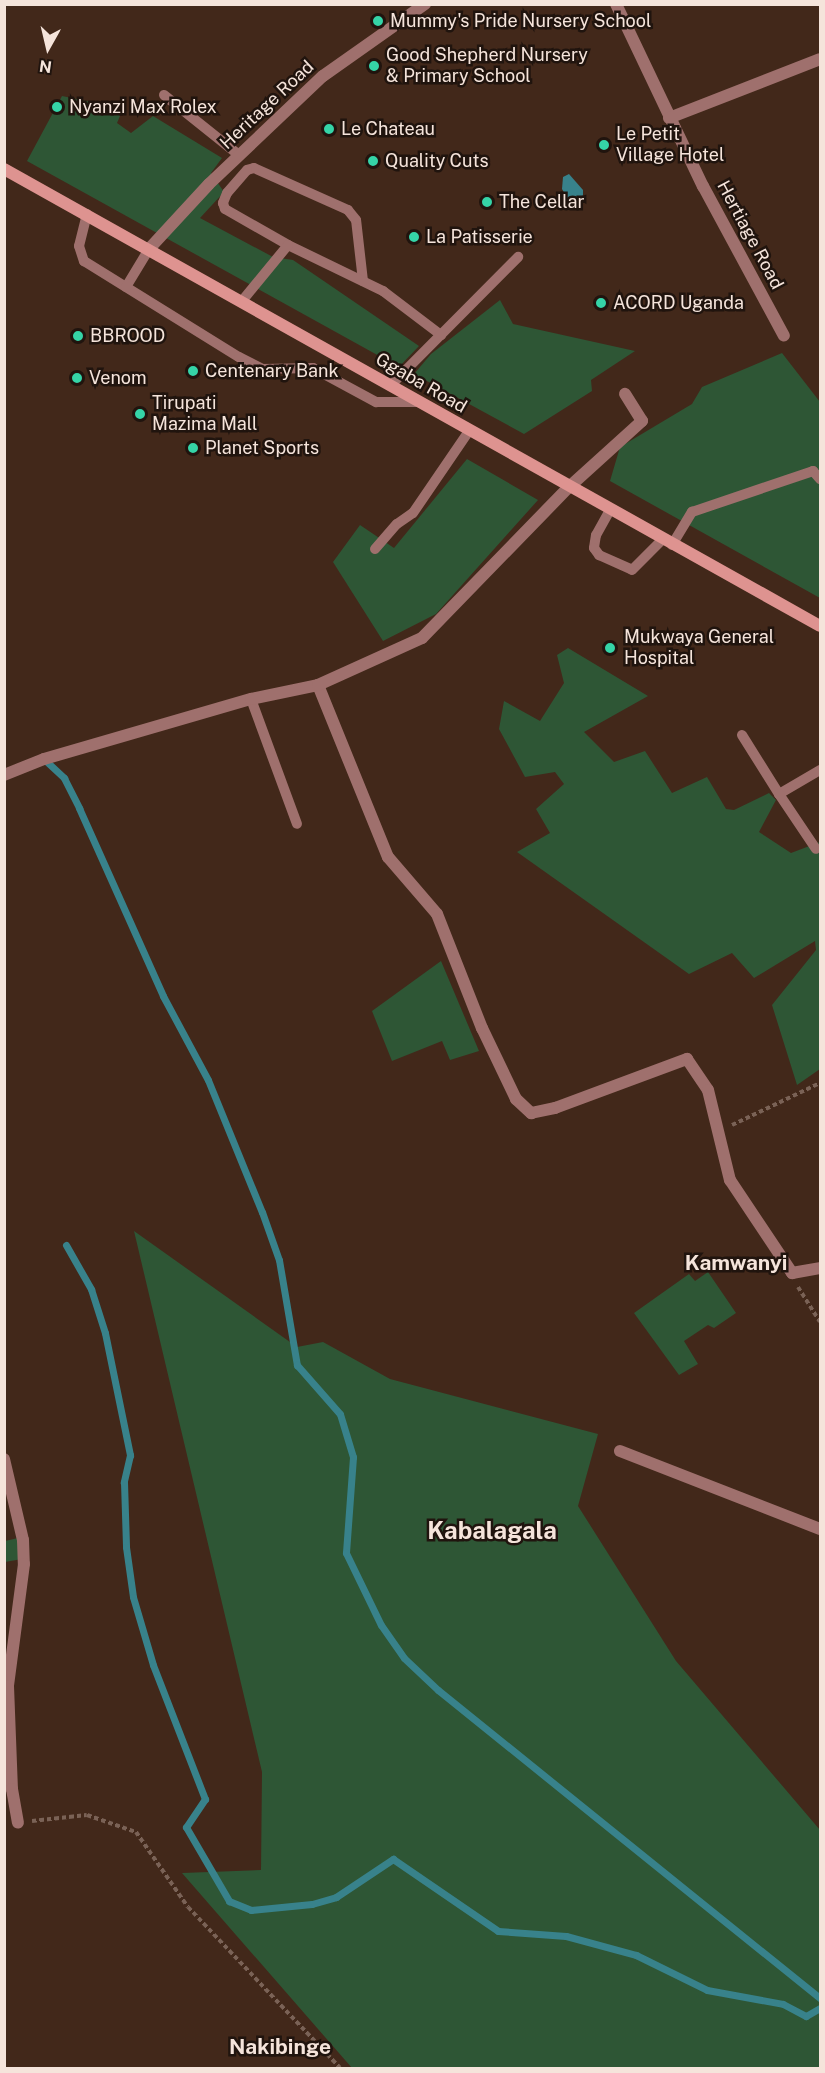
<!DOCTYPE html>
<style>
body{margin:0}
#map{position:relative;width:825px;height:2073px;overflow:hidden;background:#42281a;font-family:"Public Sans",sans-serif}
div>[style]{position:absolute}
.green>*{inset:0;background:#2e5635}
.water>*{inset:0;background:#38828b}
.stream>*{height:7px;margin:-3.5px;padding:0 3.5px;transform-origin:3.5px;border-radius:3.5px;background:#38828b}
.path>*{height:4px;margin-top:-2px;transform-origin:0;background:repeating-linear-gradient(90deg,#7a6256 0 4.5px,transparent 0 7.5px)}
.lane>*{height:10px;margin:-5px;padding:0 5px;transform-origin:5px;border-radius:5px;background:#9f706d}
.street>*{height:12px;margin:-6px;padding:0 6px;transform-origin:6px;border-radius:6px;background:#9f706d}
.secondary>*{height:12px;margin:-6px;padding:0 6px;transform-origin:6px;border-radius:6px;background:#de9390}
.dots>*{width:16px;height:16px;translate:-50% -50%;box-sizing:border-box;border:3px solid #20140e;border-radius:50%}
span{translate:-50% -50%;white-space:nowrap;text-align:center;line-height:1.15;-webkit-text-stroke:5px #20140e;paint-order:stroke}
.poi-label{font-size:18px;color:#f5e4db}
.left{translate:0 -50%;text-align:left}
.street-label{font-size:18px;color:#f5e4db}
.quarter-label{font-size:21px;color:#f5e4db;font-weight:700}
.district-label{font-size:24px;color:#f5e4db;font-weight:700}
.frame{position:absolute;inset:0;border:6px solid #f5e4db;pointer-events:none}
.north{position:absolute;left:18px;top:18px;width:60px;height:60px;-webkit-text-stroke:4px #20140e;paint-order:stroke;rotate:188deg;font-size:16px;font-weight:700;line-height:24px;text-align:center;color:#f5e4db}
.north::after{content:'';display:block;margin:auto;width:21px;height:27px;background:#f5e4db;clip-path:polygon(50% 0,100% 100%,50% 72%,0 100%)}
</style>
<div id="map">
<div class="green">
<i style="clip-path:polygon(62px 96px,111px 106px,120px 116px,117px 123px,131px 133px,153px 116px,222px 158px,211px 173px,224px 192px,200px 218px,273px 257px,293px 260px,419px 346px,399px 367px,27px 161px)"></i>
<i style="clip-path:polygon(500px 300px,513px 324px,635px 351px,591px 380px,592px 391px,524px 434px,414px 374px,431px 354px)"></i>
<i style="clip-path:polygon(782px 353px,820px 402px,820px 598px,610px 481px,620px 447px,692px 404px,702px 387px)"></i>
<i style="clip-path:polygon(467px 459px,538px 500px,436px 614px,383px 641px,333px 562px,360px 525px,394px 548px)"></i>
<i style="clip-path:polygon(568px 648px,648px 696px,584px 732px,614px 762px,645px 751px,672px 793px,707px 777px,726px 809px,734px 810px,769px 793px,776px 800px,759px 832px,791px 853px,820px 842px,820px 1069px,797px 1085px,772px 1005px,816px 950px,815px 941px,754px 978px,732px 953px,689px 974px,517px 852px,550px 833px,536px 809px,564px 784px,555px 772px,525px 777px,499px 729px,504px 701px,540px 721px,564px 683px,557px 655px)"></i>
<i style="clip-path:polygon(441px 961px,479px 1051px,450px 1060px,442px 1041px,392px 1061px,372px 1011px)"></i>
<i style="clip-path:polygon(134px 1231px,297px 1347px,323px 1342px,390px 1379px,598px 1434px,578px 1506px,676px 1661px,820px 1830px,820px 2068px,352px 2068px,182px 1873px,261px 1870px,262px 1772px)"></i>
<i style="clip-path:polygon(708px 1272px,736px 1313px,714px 1328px,708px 1325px,684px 1341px,698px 1364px,679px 1375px,634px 1313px,689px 1274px,695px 1281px)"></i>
<i style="clip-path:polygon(18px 1538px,22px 1559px,5px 1562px,5px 1541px)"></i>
</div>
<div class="water">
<i style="clip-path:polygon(569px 174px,583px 190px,583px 208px,569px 201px,562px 189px,563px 177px)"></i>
</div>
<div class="stream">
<i style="left:46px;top:761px;width:25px;rotate:43deg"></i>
<i style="left:64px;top:778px;width:34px;rotate:63deg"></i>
<i style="left:79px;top:808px;width:206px;rotate:65.9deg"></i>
<i style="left:163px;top:996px;width:95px;rotate:61.8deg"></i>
<i style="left:208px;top:1080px;width:143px;rotate:67.8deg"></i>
<i style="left:262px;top:1212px;width:51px;rotate:70.5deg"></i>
<i style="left:279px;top:1260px;width:107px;rotate:80.3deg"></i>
<i style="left:297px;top:1365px;width:65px;rotate:48.7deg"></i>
<i style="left:340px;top:1414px;width:45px;rotate:73.2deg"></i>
<i style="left:353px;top:1457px;width:96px;rotate:94.2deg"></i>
<i style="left:346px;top:1553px;width:80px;rotate:64.1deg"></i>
<i style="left:381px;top:1625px;width:40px;rotate:55.1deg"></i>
<i style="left:404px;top:1658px;width:47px;rotate:43.3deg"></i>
<i style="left:438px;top:1690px;width:491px;rotate:38.9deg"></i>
<i style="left:66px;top:1245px;width:51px;rotate:60.4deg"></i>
<i style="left:91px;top:1289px;width:46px;rotate:72.3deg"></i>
<i style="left:105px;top:1333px;width:125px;rotate:78.4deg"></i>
<i style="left:130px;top:1455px;width:28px;rotate:103deg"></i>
<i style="left:124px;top:1482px;width:65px;rotate:88.2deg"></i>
<i style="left:126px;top:1547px;width:50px;rotate:82deg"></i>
<i style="left:133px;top:1597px;width:71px;rotate:73.6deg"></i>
<i style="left:153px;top:1665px;width:144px;rotate:68.8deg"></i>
<i style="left:205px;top:1799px;width:34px;rotate:124deg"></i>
<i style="left:186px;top:1827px;width:86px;rotate:59.8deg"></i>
<i style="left:229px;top:1901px;width:24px;rotate:22deg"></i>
<i style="left:251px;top:1910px;width:61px;rotate:-5.6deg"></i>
<i style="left:312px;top:1904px;width:25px;rotate:-16deg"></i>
<i style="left:336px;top:1897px;width:69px;rotate:-33.7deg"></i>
<i style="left:393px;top:1859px;width:127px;rotate:34.4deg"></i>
<i style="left:498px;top:1931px;width:68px;rotate:4.2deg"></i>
<i style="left:566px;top:1936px;width:73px;rotate:15.2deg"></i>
<i style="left:636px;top:1955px;width:79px;rotate:26.2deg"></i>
<i style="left:707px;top:1990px;width:77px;rotate:10.4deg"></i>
<i style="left:783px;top:2004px;width:26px;rotate:28deg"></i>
<i style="left:806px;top:2016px;width:16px;rotate:-30deg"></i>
</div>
<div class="path">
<i style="left:732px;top:1125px;width:98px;rotate:-25.5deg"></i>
<i style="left:798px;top:1287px;width:41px;rotate:57.8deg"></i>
<i style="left:32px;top:1821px;width:55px;rotate:-6.2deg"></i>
<i style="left:87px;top:1815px;width:52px;rotate:19.1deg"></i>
<i style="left:136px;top:1832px;width:91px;rotate:55.3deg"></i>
<i style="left:188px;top:1907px;width:221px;rotate:46.6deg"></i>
</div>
<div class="lane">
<i style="left:164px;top:95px;width:96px;rotate:38.7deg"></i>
<i style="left:87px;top:214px;width:33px;rotate:104deg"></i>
<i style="left:79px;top:246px;width:16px;rotate:72deg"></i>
<i style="left:84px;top:261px;width:182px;rotate:31.8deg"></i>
<i style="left:239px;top:357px;width:27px;rotate:27deg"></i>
<i style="left:263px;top:369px;width:50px;rotate:-1.1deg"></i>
<i style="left:313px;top:368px;width:72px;rotate:28.4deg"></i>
<i style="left:376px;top:402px;width:40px"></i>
<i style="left:363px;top:281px;width:61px;rotate:-96.5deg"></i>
<i style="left:356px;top:220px;width:13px;rotate:-129deg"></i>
<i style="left:348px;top:210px;width:103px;rotate:-155.9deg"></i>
<i style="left:254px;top:168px;width:7px;rotate:164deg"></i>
<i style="left:247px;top:170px;width:30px;rotate:131deg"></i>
<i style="left:227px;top:193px;width:11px;rotate:112deg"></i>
<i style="left:223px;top:203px;width:6px;rotate:72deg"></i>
<i style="left:225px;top:209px;width:73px;rotate:29.7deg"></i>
<i style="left:288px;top:245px;width:106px;rotate:25.8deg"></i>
<i style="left:383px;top:291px;width:73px;rotate:37.2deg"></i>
<i style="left:126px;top:287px;width:44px;rotate:-58.8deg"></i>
<i style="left:242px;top:301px;width:72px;rotate:-50.6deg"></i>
<i style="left:390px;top:386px;width:182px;rotate:-45.2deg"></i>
<i style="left:610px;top:510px;width:29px;rotate:119deg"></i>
<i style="left:596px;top:535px;width:13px;rotate:99deg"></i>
<i style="left:594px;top:548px;width:9px;rotate:54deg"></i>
<i style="left:599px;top:555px;width:36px;rotate:24deg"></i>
<i style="left:632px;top:570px;width:42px;rotate:-45deg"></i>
<i style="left:672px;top:545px;width:39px;rotate:-59deg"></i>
<i style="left:692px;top:512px;width:128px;rotate:-18.7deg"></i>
<i style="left:813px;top:471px;width:11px;rotate:49deg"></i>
<i style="left:375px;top:549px;width:33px;rotate:-49deg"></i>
<i style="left:397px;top:524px;width:19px;rotate:-35deg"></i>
<i style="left:413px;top:513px;width:99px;rotate:-55.7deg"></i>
<i style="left:251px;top:699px;width:133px;rotate:69.8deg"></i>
<i style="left:742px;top:735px;width:70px;rotate:57.9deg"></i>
<i style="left:779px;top:794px;width:48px;rotate:-30.3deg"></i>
<i style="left:779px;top:794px;width:66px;rotate:56.1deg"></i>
</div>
<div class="street">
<i style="left:616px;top:4px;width:202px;rotate:64.5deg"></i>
<i style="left:703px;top:186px;width:170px;rotate:61.6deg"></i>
<i style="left:669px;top:118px;width:162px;rotate:-21.3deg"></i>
<i style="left:149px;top:249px;width:88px;rotate:-47.3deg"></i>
<i style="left:209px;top:184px;width:157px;rotate:-43.5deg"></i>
<i style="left:323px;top:76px;width:125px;rotate:-35.2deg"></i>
<i style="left:318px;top:685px;width:186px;rotate:67.9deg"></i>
<i style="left:388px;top:857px;width:75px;rotate:49.3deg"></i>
<i style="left:437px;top:914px;width:123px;rotate:68.5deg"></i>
<i style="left:482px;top:1028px;width:79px;rotate:64.4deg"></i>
<i style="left:516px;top:1099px;width:21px;rotate:43deg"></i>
<i style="left:531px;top:1113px;width:25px;rotate:-12deg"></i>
<i style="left:555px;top:1108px;width:141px;rotate:-20.4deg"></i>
<i style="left:687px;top:1059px;width:37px;rotate:56deg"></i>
<i style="left:708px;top:1090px;width:93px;rotate:76.3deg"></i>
<i style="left:730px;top:1180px;width:112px;rotate:56.3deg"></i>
<i style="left:792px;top:1273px;width:28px;rotate:-10deg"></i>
<i style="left:4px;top:775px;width:43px;rotate:-21.8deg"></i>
<i style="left:44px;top:759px;width:216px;rotate:-16.2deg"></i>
<i style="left:251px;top:699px;width:68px;rotate:-11.8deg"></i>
<i style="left:318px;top:685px;width:114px;rotate:-24.3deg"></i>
<i style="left:422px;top:638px;width:209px;rotate:-45.8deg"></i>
<i style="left:568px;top:488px;width:100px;rotate:-42.2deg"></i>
<i style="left:642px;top:421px;width:32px;rotate:-122deg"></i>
<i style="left:620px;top:1451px;width:215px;rotate:21.3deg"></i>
<i style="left:4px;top:1459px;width:83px;rotate:76.8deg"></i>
<i style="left:23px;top:1540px;width:24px;rotate:88deg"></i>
<i style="left:24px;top:1564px;width:123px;rotate:97.5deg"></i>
<i style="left:8px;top:1686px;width:103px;rotate:87.8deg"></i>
<i style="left:12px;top:1789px;width:34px;rotate:80deg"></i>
</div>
<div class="secondary">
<i style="left:4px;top:169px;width:935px;rotate:29.25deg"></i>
</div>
<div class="dots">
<i style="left:378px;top:21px;background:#35d4a7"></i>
<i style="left:374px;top:66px;background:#35d4a7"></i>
<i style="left:57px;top:107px;background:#35d4a7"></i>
<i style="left:329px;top:129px;background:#35d4a7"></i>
<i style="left:604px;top:145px;background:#35d4a7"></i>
<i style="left:373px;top:161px;background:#35d4a7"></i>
<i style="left:487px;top:202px;background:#35d4a7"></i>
<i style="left:414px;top:237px;background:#35d4a7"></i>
<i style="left:601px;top:303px;background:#35d4a7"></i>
<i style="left:78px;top:336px;background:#35d4a7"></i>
<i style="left:193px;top:371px;background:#35d4a7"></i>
<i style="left:77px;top:378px;background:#35d4a7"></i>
<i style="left:140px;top:414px;background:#35d4a7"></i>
<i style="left:193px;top:448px;background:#35d4a7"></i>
<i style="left:610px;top:648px;background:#35d4a7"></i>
</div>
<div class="poi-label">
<span class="left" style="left:390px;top:21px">Mummy's Pride Nursery School</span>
<span class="left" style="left:386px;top:66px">Good Shepherd Nursery<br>&amp; Primary School</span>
<span class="left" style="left:69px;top:107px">Nyanzi Max Rolex</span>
<span class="left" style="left:341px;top:129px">Le Chateau</span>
<span class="left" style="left:616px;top:145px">Le Petit<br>Village Hotel</span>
<span class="left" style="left:385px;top:161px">Quality Cuts</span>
<span class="left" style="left:499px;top:202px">The Cellar</span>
<span class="left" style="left:426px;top:237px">La Patisserie</span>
<span class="left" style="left:613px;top:303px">ACORD Uganda</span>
<span class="left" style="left:90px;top:336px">BBROOD</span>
<span class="left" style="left:205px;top:371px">Centenary Bank</span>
<span class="left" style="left:89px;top:378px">Venom</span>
<span class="left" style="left:152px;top:414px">Tirupati<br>Mazima Mall</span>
<span class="left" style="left:205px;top:448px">Planet Sports</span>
<span class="left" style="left:624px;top:648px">Mukwaya General<br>Hospital</span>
</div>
<div class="street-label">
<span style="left:267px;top:105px;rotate:-43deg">Heritage Road</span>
<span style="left:750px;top:235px;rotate:62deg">Hertiage Road</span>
<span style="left:421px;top:383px;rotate:30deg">Ggaba Road</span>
</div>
<div class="quarter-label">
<span style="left:736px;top:1263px">Kamwanyi</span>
<span style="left:280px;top:2047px">Nakibinge</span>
</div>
<div class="district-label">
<span style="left:492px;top:1531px">Kabalagala</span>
</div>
<div class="frame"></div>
<div class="north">N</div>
</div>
